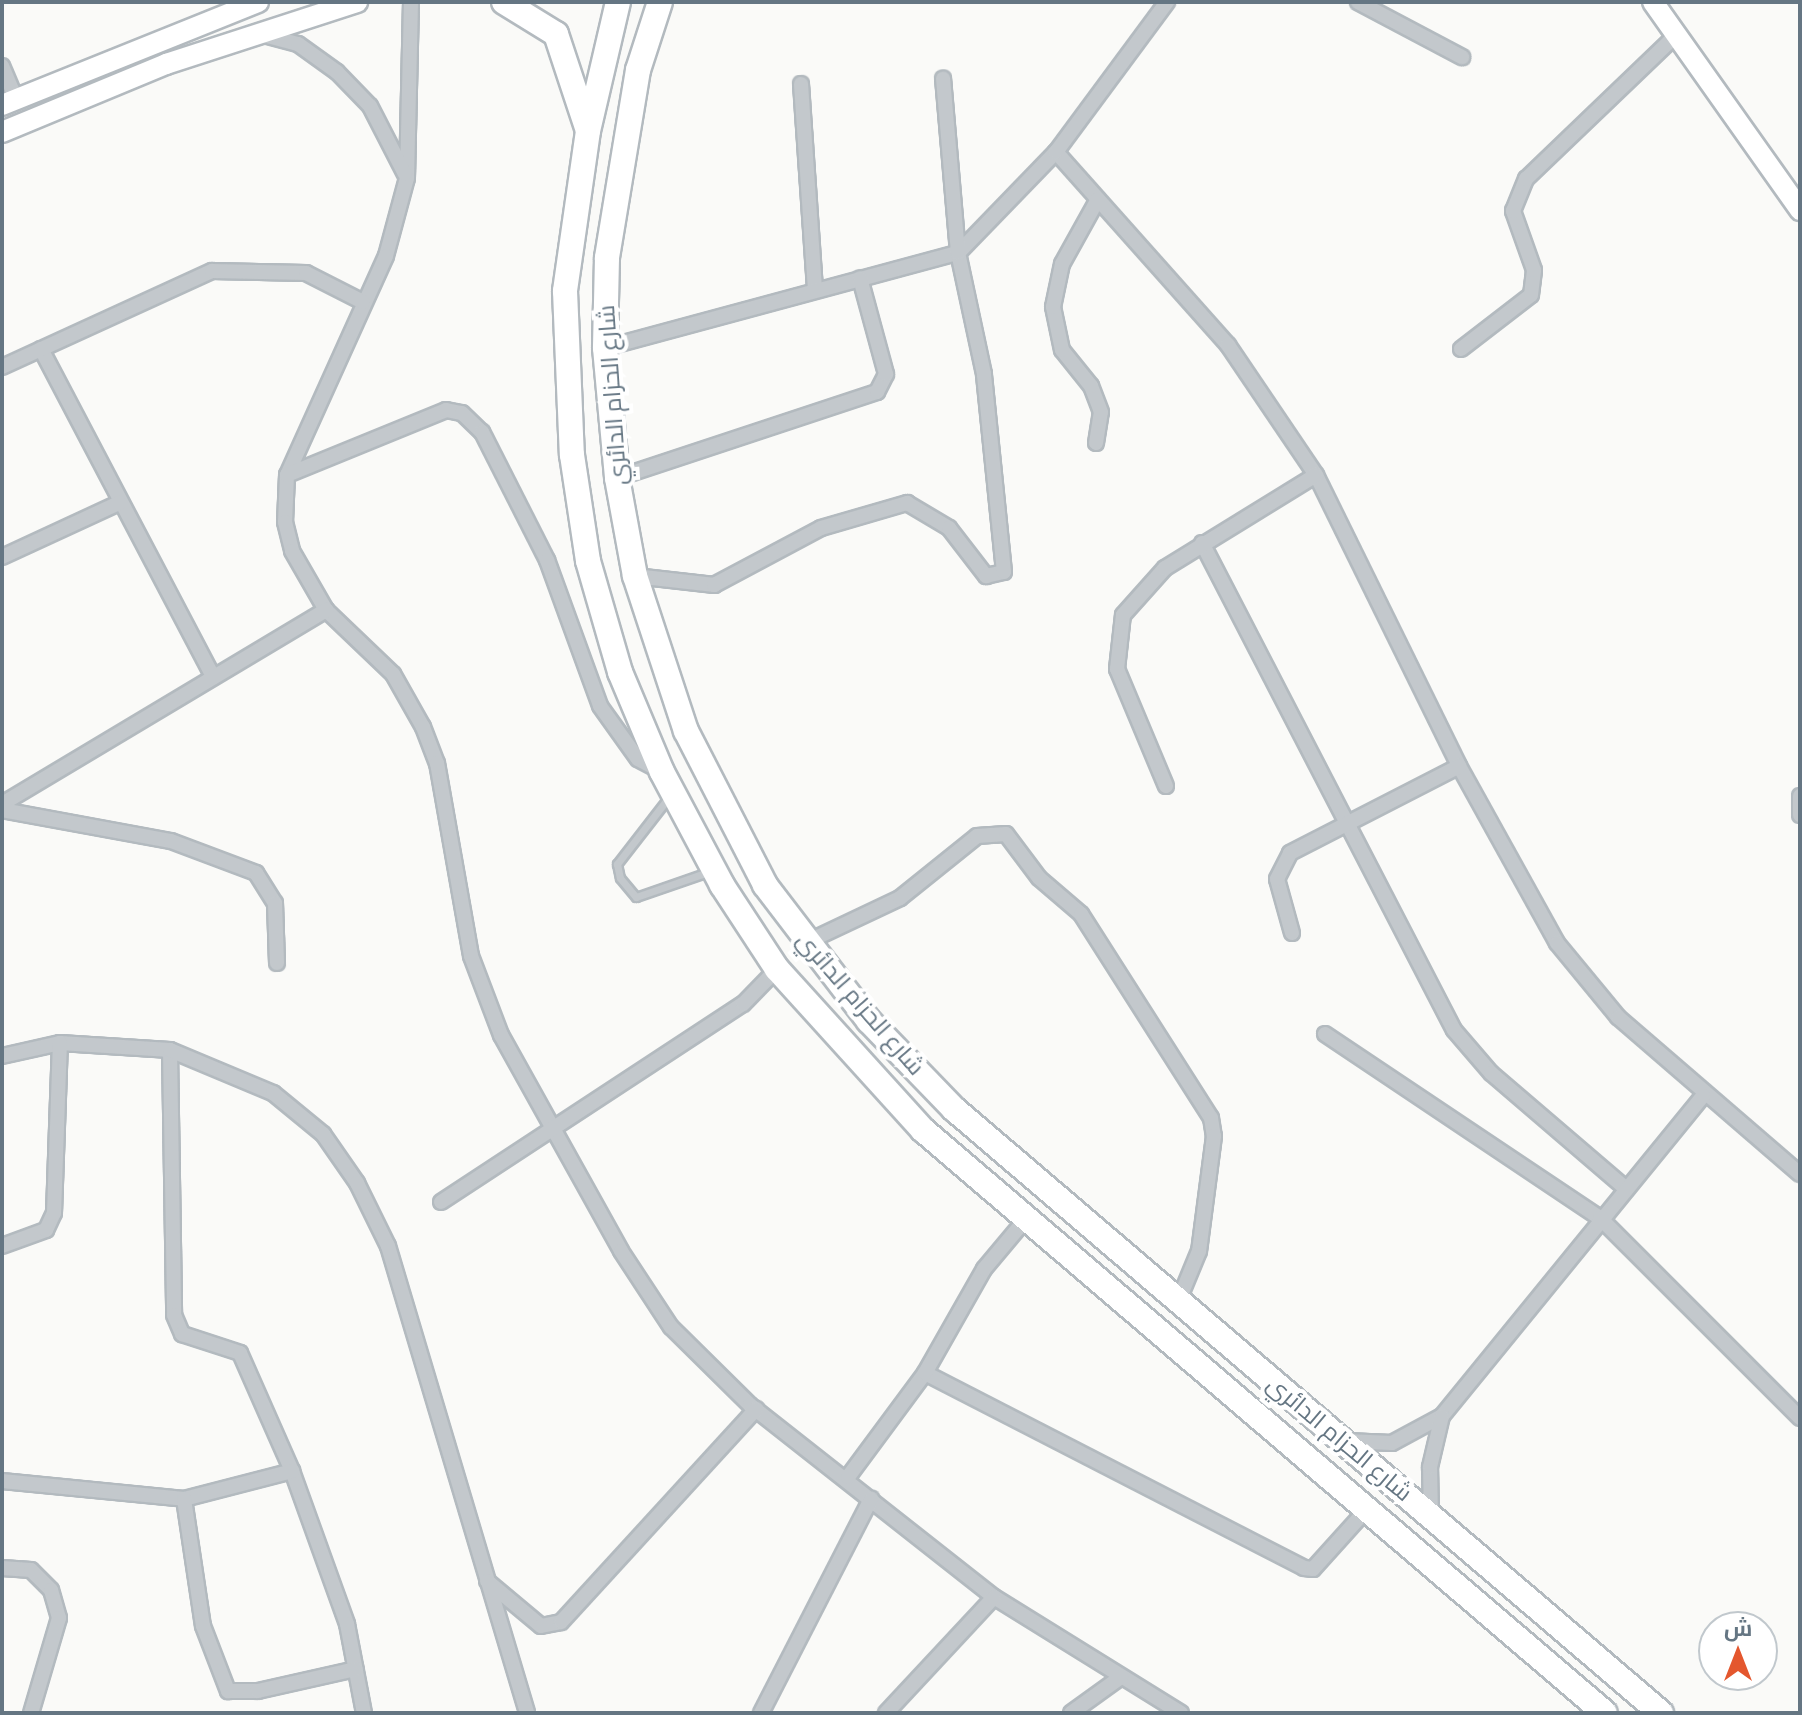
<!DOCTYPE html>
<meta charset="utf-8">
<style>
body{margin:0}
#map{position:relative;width:1802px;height:1715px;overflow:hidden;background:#fafaf8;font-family:Signika,Cairo,sans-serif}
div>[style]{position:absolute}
.roads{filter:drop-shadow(2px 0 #b3babf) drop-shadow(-2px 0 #b3babf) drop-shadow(0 2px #b3babf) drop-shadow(0 -2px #b3babf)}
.lane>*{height:7px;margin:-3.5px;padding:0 3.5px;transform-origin:3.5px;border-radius:3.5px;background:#c3c8cc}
.street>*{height:14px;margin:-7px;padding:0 7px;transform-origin:7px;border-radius:7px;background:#c3c8cc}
.secondary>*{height:20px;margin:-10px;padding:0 10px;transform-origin:10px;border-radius:10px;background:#fff}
.primary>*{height:24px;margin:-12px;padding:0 12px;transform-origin:12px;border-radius:12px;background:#fff}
span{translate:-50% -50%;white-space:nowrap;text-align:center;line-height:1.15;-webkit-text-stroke:8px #fff;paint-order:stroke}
.street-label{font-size:24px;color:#657683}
.frame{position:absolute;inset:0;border:4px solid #657683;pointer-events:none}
.north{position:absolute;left:1698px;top:1611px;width:80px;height:80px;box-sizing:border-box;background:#fff;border:2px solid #c1c8cd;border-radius:50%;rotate:0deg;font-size:22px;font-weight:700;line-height:32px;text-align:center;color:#657683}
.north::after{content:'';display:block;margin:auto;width:28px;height:36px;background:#e4572e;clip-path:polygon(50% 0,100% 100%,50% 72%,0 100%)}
</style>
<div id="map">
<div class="roads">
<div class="lane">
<i style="left:669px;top:797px;width:85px;rotate:127.8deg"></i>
<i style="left:617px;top:864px;width:14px;rotate:78deg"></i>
<i style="left:620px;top:878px;width:25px;rotate:50deg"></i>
<i style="left:636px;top:897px;width:79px;rotate:-19.1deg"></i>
</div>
<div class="street">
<i style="left:411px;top:2px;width:176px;rotate:91.3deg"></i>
<i style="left:407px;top:178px;width:81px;rotate:105.1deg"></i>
<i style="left:386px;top:256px;width:240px;rotate:114.3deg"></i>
<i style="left:287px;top:475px;width:47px;rotate:92.4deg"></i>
<i style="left:285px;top:522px;width:30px;rotate:76deg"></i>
<i style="left:292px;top:551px;width:68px;rotate:60deg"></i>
<i style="left:326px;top:610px;width:93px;rotate:43.7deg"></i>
<i style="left:393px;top:674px;width:61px;rotate:60.5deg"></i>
<i style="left:423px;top:727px;width:39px;rotate:69deg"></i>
<i style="left:437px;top:763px;width:196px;rotate:80deg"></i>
<i style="left:471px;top:956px;width:85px;rotate:69.2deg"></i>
<i style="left:501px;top:1035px;width:247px;rotate:60.9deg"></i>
<i style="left:621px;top:1251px;width:91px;rotate:56.7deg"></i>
<i style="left:671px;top:1327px;width:111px;rotate:44.6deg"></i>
<i style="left:750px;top:1405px;width:310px;rotate:38.2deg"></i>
<i style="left:994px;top:1597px;width:220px;rotate:31.8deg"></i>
<i style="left:1358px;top:2px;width:118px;rotate:27.9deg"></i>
<i style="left:260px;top:34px;width:39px;rotate:15deg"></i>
<i style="left:298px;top:44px;width:48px;rotate:35.7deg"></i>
<i style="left:337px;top:72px;width:47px;rotate:45.9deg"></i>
<i style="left:370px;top:106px;width:76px;rotate:62.8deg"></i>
<i style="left:2px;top:66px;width:36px;rotate:67deg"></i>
<i style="left:801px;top:84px;width:206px;rotate:86.1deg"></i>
<i style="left:1056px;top:152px;width:259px;rotate:48.3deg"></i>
<i style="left:1228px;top:345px;width:157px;rotate:55.9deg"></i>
<i style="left:1316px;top:475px;width:324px;rotate:63.8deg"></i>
<i style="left:1459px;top:766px;width:202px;rotate:61deg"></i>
<i style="left:1557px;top:943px;width:96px;rotate:50.5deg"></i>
<i style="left:1618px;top:1017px;width:240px;rotate:40.8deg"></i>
<i style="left:605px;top:348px;width:366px;rotate:-15.1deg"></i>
<i style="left:958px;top:253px;width:141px;rotate:-45.9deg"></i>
<i style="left:1056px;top:152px;width:187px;rotate:-53.5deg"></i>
<i style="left:41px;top:349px;width:370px;rotate:62.3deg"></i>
<i style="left:1461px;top:349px;width:88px;rotate:-37.6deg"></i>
<i style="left:1531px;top:295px;width:25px;rotate:-83deg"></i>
<i style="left:1534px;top:270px;width:63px;rotate:-109.6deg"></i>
<i style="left:1513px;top:211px;width:35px;rotate:-68deg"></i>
<i style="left:1526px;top:179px;width:209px;rotate:-43.8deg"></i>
<i style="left:2px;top:367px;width:231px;rotate:-24.6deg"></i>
<i style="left:212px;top:271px;width:94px;rotate:1.2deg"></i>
<i style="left:306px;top:273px;width:64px;rotate:27deg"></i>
<i style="left:1096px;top:443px;width:31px;rotate:-81deg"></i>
<i style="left:1101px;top:412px;width:28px;rotate:-111deg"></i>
<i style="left:1091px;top:386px;width:46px;rotate:-128.9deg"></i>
<i style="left:1062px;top:350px;width:44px;rotate:-101.8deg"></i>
<i style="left:1053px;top:307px;width:44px;rotate:-78.2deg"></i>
<i style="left:1062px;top:264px;width:74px;rotate:-61deg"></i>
<i style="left:287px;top:475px;width:172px;rotate:-22.2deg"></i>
<i style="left:446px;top:410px;width:16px;rotate:11deg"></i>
<i style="left:462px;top:413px;width:28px;rotate:44deg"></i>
<i style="left:482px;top:432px;width:144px;rotate:63.1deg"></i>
<i style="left:547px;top:560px;width:155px;rotate:70deg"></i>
<i style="left:600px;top:706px;width:65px;rotate:54.4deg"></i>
<i style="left:638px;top:759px;width:27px;rotate:28deg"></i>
<i style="left:617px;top:478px;width:274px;rotate:-18.3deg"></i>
<i style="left:877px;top:392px;width:20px;rotate:-63deg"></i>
<i style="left:886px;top:374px;width:99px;rotate:-105.2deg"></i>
<i style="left:1202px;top:543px;width:548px;rotate:62.64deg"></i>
<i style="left:1454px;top:1030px;width:57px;rotate:49.3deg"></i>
<i style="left:1491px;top:1073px;width:175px;rotate:40.6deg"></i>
<i style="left:2px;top:557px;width:129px;rotate:-24.8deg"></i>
<i style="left:635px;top:576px;width:80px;rotate:6.5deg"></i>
<i style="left:714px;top:585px;width:121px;rotate:-28deg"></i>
<i style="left:821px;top:528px;width:90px;rotate:-16.2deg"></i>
<i style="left:907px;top:503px;width:49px;rotate:30.8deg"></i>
<i style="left:949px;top:528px;width:61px;rotate:52.4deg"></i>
<i style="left:986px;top:576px;width:18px;rotate:-13deg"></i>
<i style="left:1004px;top:572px;width:199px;rotate:-95.8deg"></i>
<i style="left:984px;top:374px;width:124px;rotate:-102.1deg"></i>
<i style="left:958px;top:253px;width:175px;rotate:-94.9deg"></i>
<i style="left:1166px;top:786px;width:127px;rotate:-112.7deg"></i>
<i style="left:1117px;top:669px;width:54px;rotate:-83.7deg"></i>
<i style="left:1123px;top:615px;width:63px;rotate:-48.2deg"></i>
<i style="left:1165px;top:568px;width:177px;rotate:-31.6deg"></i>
<i style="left:1800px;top:796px;width:19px;rotate:90deg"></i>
<i style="left:2px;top:804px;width:378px;rotate:-30.9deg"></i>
<i style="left:2px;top:810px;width:172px;rotate:10.4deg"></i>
<i style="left:171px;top:841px;width:91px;rotate:20.6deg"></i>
<i style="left:256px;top:873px;width:36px;rotate:58deg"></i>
<i style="left:275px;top:903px;width:60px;rotate:88.1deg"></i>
<i style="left:1292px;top:933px;width:56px;rotate:-105.5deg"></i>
<i style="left:1277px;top:879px;width:29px;rotate:-63deg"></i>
<i style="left:1290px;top:853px;width:190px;rotate:-27.2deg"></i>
<i style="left:805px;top:943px;width:105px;rotate:-25.3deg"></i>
<i style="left:900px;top:898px;width:99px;rotate:-38.8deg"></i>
<i style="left:977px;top:836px;width:29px;rotate:-4deg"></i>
<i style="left:1006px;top:834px;width:55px;rotate:53.1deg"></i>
<i style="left:1039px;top:878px;width:55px;rotate:40.6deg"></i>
<i style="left:1081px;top:914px;width:242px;rotate:57.5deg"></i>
<i style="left:1211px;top:1118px;width:18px;rotate:81deg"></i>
<i style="left:1214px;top:1136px;width:116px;rotate:97.4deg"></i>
<i style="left:1199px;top:1251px;width:55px;rotate:112.4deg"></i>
<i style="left:1325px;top:1034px;width:331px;rotate:33.8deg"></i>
<i style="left:1600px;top:1218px;width:283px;rotate:45deg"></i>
<i style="left:170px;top:1050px;width:265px;rotate:89.1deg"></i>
<i style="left:174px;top:1315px;width:21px;rotate:67deg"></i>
<i style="left:182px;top:1334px;width:61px;rotate:18.1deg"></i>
<i style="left:240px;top:1353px;width:129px;rotate:66.2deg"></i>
<i style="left:292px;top:1471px;width:163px;rotate:70.2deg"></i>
<i style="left:347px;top:1624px;width:91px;rotate:79.2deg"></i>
<i style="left:2px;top:1056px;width:59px;rotate:-12.6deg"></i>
<i style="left:60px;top:1043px;width:110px;rotate:3.6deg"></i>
<i style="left:170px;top:1050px;width:112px;rotate:22.7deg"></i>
<i style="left:273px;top:1093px;width:65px;rotate:39.4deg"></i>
<i style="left:323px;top:1134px;width:60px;rotate:55.2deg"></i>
<i style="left:357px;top:1183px;width:70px;rotate:63.8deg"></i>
<i style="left:388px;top:1246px;width:487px;rotate:73.4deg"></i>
<i style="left:441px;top:1202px;width:361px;rotate:-33.3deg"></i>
<i style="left:743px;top:1004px;width:49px;rotate:-45.8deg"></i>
<i style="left:2px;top:1246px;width:47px;rotate:-20deg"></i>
<i style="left:46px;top:1230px;width:19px;rotate:-65deg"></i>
<i style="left:54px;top:1213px;width:170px;rotate:-88deg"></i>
<i style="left:925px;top:1373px;width:426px;rotate:27.2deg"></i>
<i style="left:1304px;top:1568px;width:9px;rotate:6deg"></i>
<i style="left:1313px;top:1569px;width:82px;rotate:-48deg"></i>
<i style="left:1347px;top:1441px;width:45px;rotate:2.5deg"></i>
<i style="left:1392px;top:1443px;width:57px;rotate:-28.4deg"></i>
<i style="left:1442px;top:1416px;width:413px;rotate:-50.8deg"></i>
<i style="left:848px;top:1477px;width:129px;rotate:-53.5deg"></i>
<i style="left:925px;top:1373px;width:120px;rotate:-60.4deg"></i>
<i style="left:984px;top:1269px;width:64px;rotate:-50.1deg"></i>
<i style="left:2px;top:1481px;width:183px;rotate:5.6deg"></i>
<i style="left:184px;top:1499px;width:112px;rotate:-14.5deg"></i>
<i style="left:184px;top:1499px;width:128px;rotate:81.5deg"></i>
<i style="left:203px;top:1626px;width:70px;rotate:69deg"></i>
<i style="left:228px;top:1691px;width:30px"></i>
<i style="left:258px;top:1691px;width:100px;rotate:-12.7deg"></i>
<i style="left:1431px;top:1517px;width:50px;rotate:-91.1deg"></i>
<i style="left:1430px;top:1467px;width:52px;rotate:-76.8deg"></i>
<i style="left:2px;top:1568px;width:29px;rotate:4deg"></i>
<i style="left:31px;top:1570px;width:28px;rotate:45deg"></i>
<i style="left:51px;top:1590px;width:29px;rotate:74deg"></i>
<i style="left:59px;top:1618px;width:99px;rotate:106.4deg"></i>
<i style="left:487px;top:1581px;width:70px;rotate:39.8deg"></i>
<i style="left:541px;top:1626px;width:20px;rotate:-11deg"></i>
<i style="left:561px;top:1622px;width:289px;rotate:-47.5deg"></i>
<i style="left:761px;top:1713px;width:241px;rotate:-62.8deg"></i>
<i style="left:886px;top:1713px;width:158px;rotate:-47deg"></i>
<i style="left:1071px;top:1713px;width:62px;rotate:-35.8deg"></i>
</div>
<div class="secondary">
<i style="left:1653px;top:2px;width:255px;rotate:54.7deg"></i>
<i style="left:2px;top:105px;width:276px;rotate:-21.9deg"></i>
<i style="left:2px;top:132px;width:178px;rotate:-22.5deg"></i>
<i style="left:166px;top:64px;width:201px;rotate:-18deg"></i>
</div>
<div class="primary">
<i style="left:504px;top:2px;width:61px;rotate:31.6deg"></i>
<i style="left:556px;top:34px;width:99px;rotate:71.7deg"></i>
<i style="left:618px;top:2px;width:132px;rotate:103.1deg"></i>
<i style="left:588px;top:131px;width:162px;rotate:98.2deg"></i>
<i style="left:565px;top:291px;width:164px;rotate:87.6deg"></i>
<i style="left:572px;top:455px;width:107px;rotate:81.4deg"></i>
<i style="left:588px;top:561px;width:116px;rotate:73.9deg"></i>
<i style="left:620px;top:672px;width:108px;rotate:67.2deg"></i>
<i style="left:662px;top:772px;width:128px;rotate:62deg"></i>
<i style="left:722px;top:885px;width:100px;rotate:56.8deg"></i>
<i style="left:777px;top:969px;width:217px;rotate:47.8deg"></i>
<i style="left:923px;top:1130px;width:897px;rotate:40.53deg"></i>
<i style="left:660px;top:2px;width:71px;rotate:107.9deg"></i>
<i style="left:638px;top:70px;width:191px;rotate:99.4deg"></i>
<i style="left:607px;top:258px;width:90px;rotate:91.3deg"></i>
<i style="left:605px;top:348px;width:131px;rotate:84.7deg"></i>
<i style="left:617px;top:478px;width:100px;rotate:79.6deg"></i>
<i style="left:635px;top:576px;width:163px;rotate:71.8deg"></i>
<i style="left:686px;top:731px;width:173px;rotate:62.8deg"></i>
<i style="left:765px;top:885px;width:171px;rotate:52.6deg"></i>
<i style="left:869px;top:1021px;width:122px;rotate:46deg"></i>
<i style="left:954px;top:1109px;width:930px;rotate:40.51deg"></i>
</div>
</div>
<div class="street-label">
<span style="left:613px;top:395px;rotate:-94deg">شارع الحزام الدائري</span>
<span style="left:860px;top:1004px;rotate:49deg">شارع الحزام الدائري</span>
<span style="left:1339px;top:1439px;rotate:40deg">شارع الحزام الدائري</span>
</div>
<div class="frame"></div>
<div class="north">ش</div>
</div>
